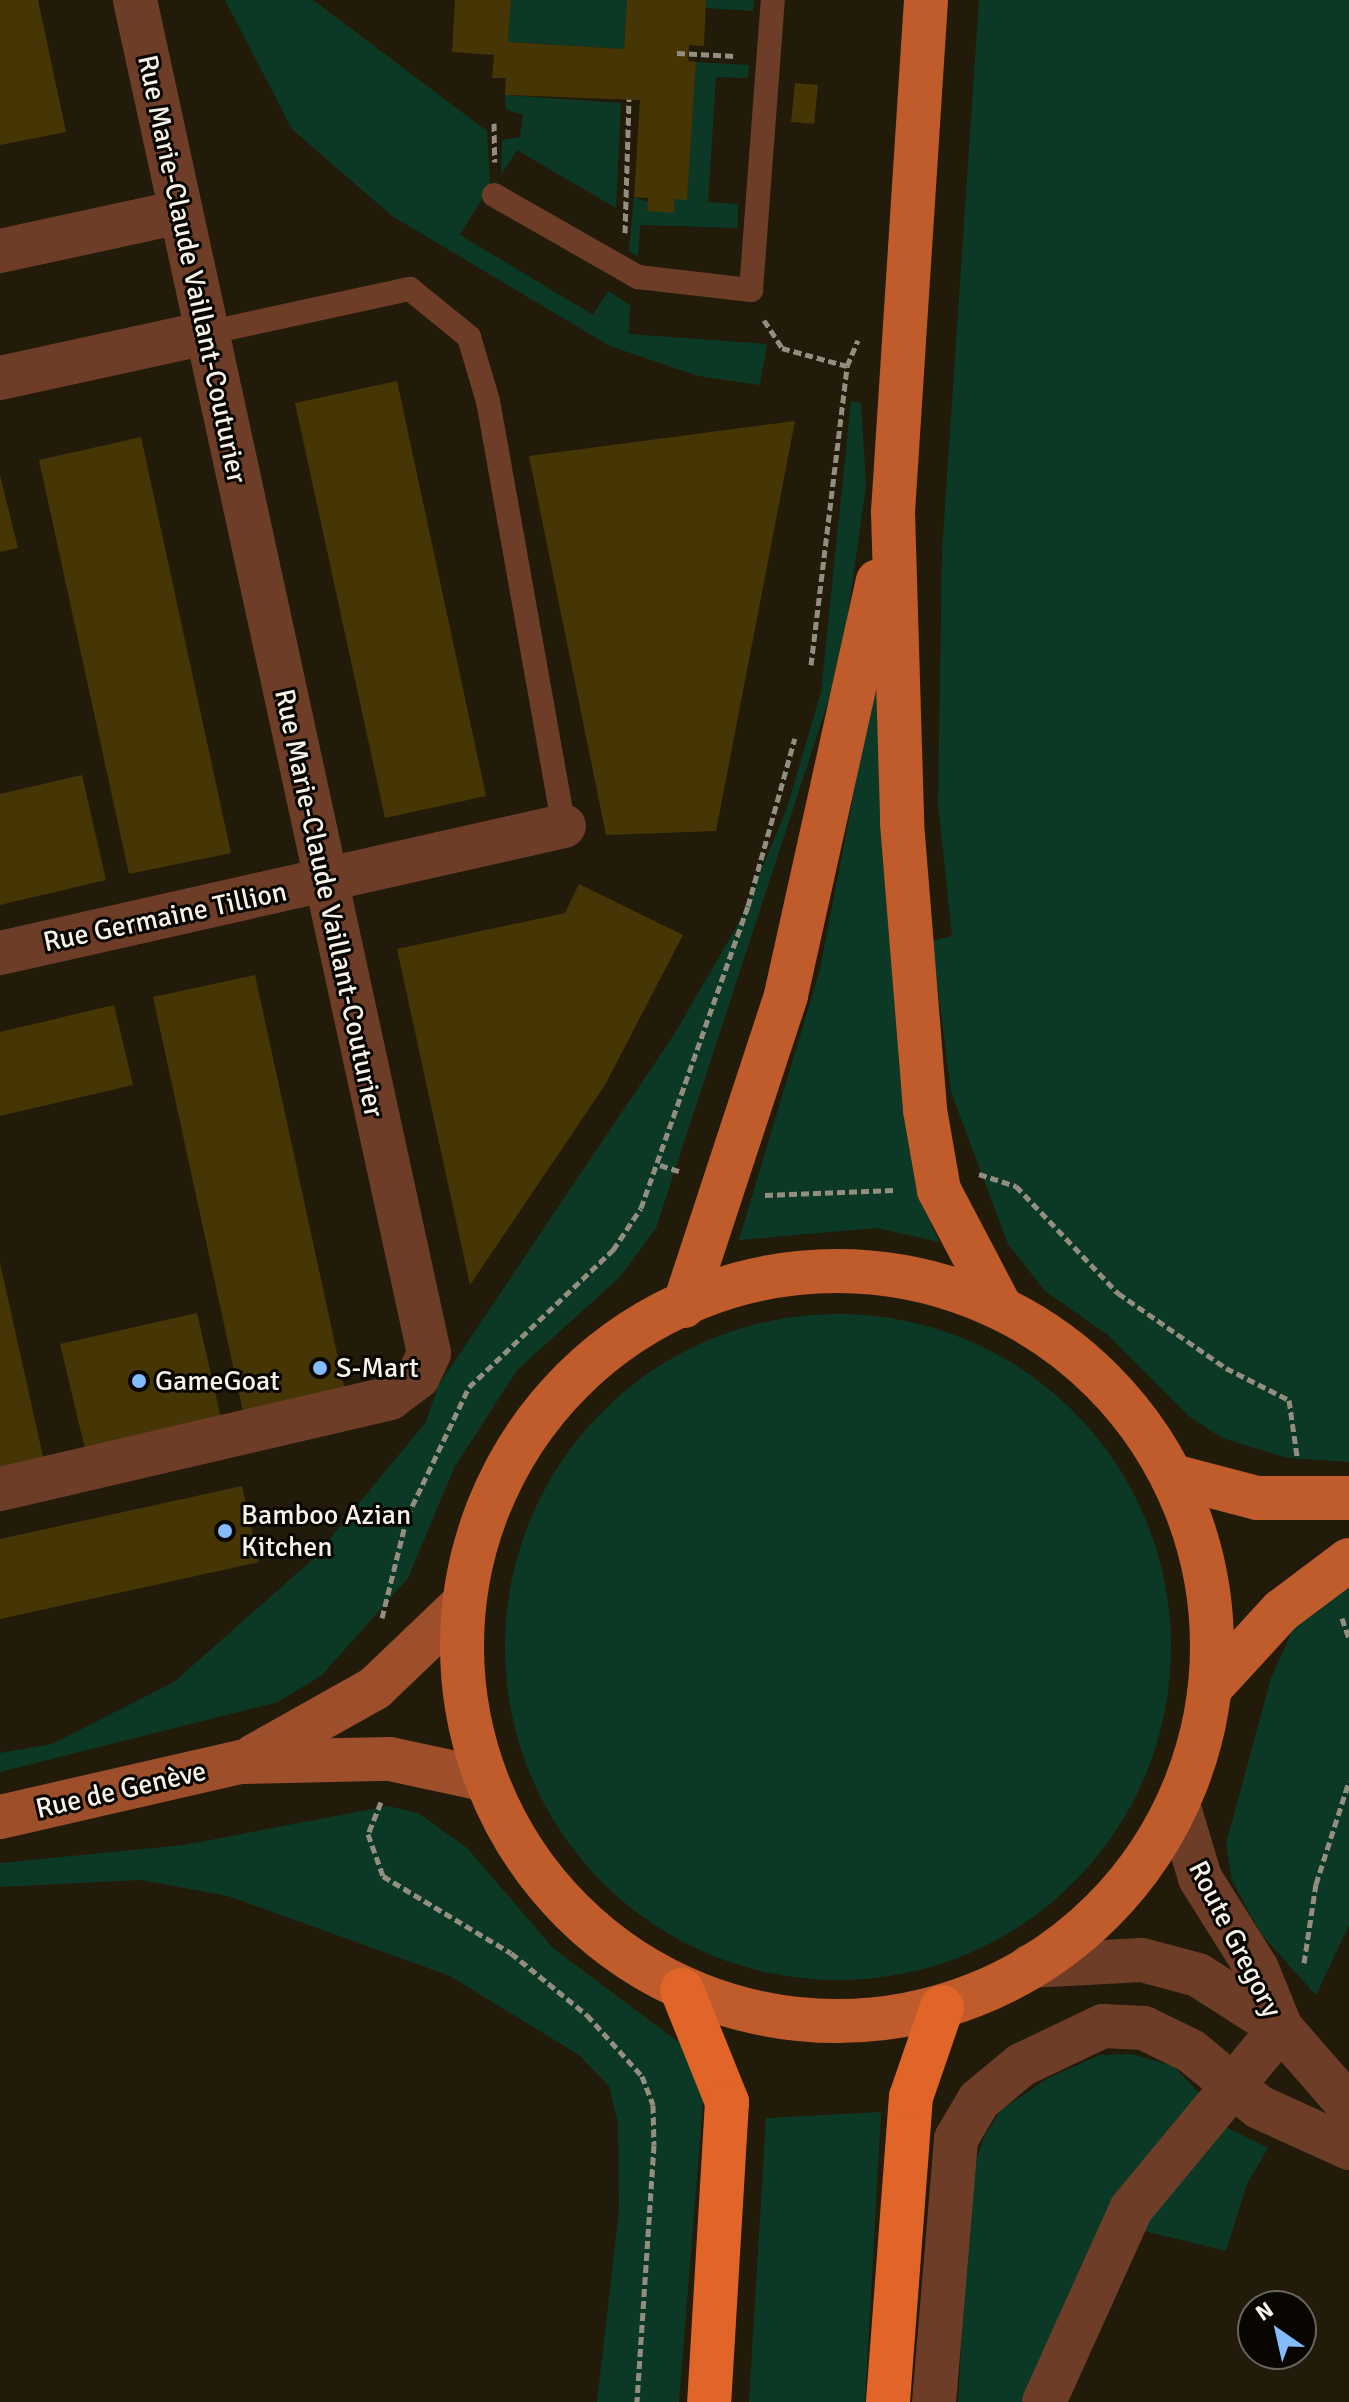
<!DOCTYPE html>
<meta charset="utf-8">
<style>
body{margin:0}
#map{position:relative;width:1349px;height:2402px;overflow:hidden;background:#221b0a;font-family:Signika,sans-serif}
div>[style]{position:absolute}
.green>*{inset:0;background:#0c3926}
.round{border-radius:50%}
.building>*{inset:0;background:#463605}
.path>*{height:5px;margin-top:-2.5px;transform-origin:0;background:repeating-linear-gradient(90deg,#938e80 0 8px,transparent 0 12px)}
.lane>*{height:24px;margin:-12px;padding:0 12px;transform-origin:12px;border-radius:12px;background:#6e3d28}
.street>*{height:44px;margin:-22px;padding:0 22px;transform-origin:22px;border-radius:22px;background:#6e3d28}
.secondary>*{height:44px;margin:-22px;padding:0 22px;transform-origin:22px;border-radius:22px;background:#9d4e2b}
.primary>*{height:44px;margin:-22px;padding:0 22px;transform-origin:22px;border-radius:22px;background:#c05b2b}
.primary>.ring{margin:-22px;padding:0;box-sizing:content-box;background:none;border:44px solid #c05b2b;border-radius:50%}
.highway>*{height:44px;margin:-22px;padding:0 22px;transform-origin:22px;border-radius:22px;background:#e16529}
.dots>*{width:22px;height:22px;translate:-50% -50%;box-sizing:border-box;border:4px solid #090602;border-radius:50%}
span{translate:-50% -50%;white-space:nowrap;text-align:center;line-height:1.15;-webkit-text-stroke:6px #090602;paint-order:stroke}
.street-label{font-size:28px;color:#f6f2e7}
.poi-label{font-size:28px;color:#f6f2e7}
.left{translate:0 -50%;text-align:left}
.north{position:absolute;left:1237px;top:2290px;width:80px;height:80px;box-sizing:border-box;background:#090602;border:2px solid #68645e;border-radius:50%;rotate:326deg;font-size:22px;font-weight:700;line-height:32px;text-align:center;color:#f6f2e7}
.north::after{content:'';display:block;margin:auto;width:28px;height:36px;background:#84bcfb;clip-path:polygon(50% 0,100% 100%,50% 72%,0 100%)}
</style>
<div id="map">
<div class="green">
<i style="clip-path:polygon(225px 0,313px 0,487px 131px,490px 185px,460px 235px,593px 315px,608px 291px,630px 305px,629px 334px,767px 344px,760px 385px,698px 376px,610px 346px,392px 216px,292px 129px)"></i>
<i style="clip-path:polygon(511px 0,627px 0,624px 49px,508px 42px)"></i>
<i style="clip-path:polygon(706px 0,754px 0,753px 11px,706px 8px)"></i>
<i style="clip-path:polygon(979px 0,1349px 0,1349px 1462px,1288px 1458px,1222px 1438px,1189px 1416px,1108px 1335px,1045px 1291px,1008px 1244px,951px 1092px,932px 941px,952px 936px,938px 803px,942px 551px)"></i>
<i style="clip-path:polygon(696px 62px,749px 65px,748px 78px,716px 77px,708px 202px,738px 204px,738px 228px,640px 225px,638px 256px,629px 251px,634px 197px,674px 212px,674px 199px,687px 199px)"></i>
<i style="clip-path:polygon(505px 95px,621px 103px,616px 208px,517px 150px,501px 175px,502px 140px,520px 137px,523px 115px,506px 109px)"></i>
<i style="clip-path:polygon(851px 401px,861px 403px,866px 486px,841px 662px,656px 1228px,620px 1277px,517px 1370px,454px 1468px,408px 1578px,322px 1675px,278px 1702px,0 1772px,0 1753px,52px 1744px,174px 1682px,313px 1559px,426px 1422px,438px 1386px,675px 1033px,741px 919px,787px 808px,821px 692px)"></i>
<i style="clip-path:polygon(876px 678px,919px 1196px,939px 1242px,877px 1228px,739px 1240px,820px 969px)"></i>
<i class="round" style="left:505px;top:1314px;width:666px;height:666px"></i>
<i style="clip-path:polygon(1349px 1581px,1349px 1925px,1316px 1995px,1261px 1934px,1232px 1881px,1226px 1844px,1271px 1678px,1299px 1616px)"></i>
<i style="clip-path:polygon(388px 1806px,418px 1813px,467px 1848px,554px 1949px,685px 2047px,704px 2089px,679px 2402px,597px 2402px,619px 2210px,618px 2123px,609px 2086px,579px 2055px,450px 1976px,228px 1896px,141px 1880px,0 1887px,0 1863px,184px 1845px)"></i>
<i style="clip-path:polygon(1132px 2054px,1173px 2066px,1202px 2096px,1029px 2402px,958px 2402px,971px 2173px,985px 2135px,1001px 2110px,1048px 2078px,1100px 2055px)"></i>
<i style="clip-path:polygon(881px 2112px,865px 2402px,749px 2402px,766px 2118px)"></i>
<i style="clip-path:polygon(1220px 2124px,1268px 2148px,1247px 2184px,1226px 2251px,1141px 2230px)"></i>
</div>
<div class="building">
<i style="clip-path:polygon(0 0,38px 0,66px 132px,0 145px)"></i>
<i style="clip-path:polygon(455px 0,511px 0,508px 42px,624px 49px,627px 0,706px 0,704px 46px,689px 45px,688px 61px,696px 62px,687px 200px,674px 199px,674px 213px,647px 211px,648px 198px,634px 197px,640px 100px,505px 95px,506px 78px,492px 78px,494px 55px,452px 52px)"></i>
<i style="clip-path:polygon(795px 83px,818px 85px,814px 124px,791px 122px)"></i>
<i style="clip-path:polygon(397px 381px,486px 796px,385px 818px,295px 403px)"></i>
<i style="clip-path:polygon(795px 421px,716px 831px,606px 835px,529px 456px)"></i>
<i style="clip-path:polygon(141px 437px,231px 853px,129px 874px,39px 460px)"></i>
<i style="clip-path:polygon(0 475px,18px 548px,0 552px)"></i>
<i style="clip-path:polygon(82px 775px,106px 880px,0 905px,0 794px)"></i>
<i style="clip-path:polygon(579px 884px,683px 935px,605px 1085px,470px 1285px,397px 949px,565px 913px)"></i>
<i style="clip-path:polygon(255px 975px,345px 1390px,243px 1412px,153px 997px)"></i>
<i style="clip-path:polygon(114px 1005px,133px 1085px,0 1116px,0 1032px)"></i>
<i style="clip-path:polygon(0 1263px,44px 1461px,0 1471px)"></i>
<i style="clip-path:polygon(197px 1313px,221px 1418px,85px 1449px,60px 1344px)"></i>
<i style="clip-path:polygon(242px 1486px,259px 1562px,0 1619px,0 1539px)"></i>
</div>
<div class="path">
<i style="left:677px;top:53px;width:59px;rotate:2.9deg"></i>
<i style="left:494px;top:123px;width:39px;rotate:89deg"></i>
<i style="left:625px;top:233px;width:134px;rotate:-88.3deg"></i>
<i style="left:764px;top:320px;width:33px;rotate:57deg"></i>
<i style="left:782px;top:348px;width:67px;rotate:15.5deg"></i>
<i style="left:811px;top:665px;width:301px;rotate:-83.1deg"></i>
<i style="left:847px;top:366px;width:28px;rotate:-67deg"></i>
<i style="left:660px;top:1165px;width:23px;rotate:18deg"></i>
<i style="left:979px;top:1174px;width:39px;rotate:18deg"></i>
<i style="left:1016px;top:1186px;width:148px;rotate:46.4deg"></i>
<i style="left:1118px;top:1293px;width:131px;rotate:34.8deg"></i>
<i style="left:1226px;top:1368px;width:71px;rotate:26.9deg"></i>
<i style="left:1289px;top:1400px;width:57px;rotate:81.9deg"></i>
<i style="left:765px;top:1195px;width:129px;rotate:-2.2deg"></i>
<i style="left:382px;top:1618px;width:104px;rotate:-76.1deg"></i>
<i style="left:407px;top:1517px;width:144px;rotate:-64.5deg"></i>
<i style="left:469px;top:1387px;width:199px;rotate:-43.6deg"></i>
<i style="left:613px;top:1250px;width:50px;rotate:-56.3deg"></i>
<i style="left:641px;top:1208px;width:320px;rotate:-70.5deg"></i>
<i style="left:748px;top:906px;width:174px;rotate:-74.4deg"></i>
<i style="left:1342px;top:1618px;width:21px;rotate:71deg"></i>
<i style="left:381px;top:1802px;width:35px;rotate:112deg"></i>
<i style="left:368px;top:1834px;width:45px;rotate:70.3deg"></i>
<i style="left:383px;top:1876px;width:149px;rotate:31deg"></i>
<i style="left:511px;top:1953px;width:98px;rotate:39.2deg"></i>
<i style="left:587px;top:2015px;width:82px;rotate:48deg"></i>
<i style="left:642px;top:2076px;width:31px;rotate:69deg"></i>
<i style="left:653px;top:2105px;width:40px;rotate:88.6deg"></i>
<i style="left:654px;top:2145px;width:258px;rotate:93.8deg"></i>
<i style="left:1304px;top:1963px;width:80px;rotate:-81.4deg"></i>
<i style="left:1316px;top:1884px;width:108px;rotate:-72.2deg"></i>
</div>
<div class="lane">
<i style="left:494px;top:195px;width:166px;rotate:29.7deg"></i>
<i style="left:638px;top:277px;width:114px;rotate:6.6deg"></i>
<i style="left:751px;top:290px;width:291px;rotate:-85.7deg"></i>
<i style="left:206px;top:333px;width:209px;rotate:-12.2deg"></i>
<i style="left:410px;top:289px;width:76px;rotate:39.1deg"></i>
<i style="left:469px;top:337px;width:67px;rotate:73.5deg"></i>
<i style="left:488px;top:401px;width:432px;rotate:79.9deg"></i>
</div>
<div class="street">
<i style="left:0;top:251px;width:184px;rotate:-12.2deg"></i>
<i style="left:0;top:378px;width:211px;rotate:-12.3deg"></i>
<i style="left:0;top:953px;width:578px;rotate:-12.69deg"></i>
<i style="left:0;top:1489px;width:400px;rotate:-13.1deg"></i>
<i style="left:390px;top:1398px;width:35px;rotate:-37deg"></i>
<i style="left:418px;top:1377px;width:26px;rotate:-65deg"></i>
<i style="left:429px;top:1353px;width:1385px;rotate:-102.26deg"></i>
<i style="left:1178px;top:1804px;width:77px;rotate:73.4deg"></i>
<i style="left:1200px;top:1878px;width:107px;rotate:57.9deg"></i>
<i style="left:1257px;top:1969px;width:64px;rotate:67.9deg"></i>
<i style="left:1030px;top:1966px;width:112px;rotate:-3.1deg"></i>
<i style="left:1142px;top:1960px;width:58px;rotate:15deg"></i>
<i style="left:1198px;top:1975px;width:98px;rotate:32.6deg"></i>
<i style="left:1281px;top:2028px;width:103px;rotate:48.9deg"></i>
<i style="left:934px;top:2402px;width:264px;rotate:-85.2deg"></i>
<i style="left:956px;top:2139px;width:45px;rotate:-59.5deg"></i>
<i style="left:979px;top:2100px;width:55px;rotate:-39.8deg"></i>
<i style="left:1021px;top:2065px;width:91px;rotate:-25.4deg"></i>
<i style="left:1103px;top:2026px;width:41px;rotate:2.8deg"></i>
<i style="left:1144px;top:2028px;width:52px;rotate:26.1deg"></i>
<i style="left:1191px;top:2051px;width:88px;rotate:39.5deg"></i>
<i style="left:1259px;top:2107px;width:99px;rotate:24.5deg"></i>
<i style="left:1044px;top:2402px;width:212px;rotate:-65.7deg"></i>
<i style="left:1131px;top:2209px;width:235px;rotate:-50.4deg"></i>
</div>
<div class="secondary">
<i style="left:254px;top:1756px;width:139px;rotate:-29.3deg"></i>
<i style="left:375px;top:1688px;width:123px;rotate:-43.7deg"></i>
<i style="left:0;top:1817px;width:247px;rotate:-12.9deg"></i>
<i style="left:241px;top:1762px;width:149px;rotate:-1.2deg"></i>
<i style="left:390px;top:1759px;width:95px;rotate:12.1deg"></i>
</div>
<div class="primary">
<i style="left:926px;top:0;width:513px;rotate:93.69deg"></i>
<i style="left:893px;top:512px;width:311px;rotate:88.3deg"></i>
<i style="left:902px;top:823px;width:288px;rotate:85.4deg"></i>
<i style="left:925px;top:1110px;width:81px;rotate:80.1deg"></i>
<i style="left:939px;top:1190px;width:133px;rotate:62.3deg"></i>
<i class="ring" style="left:462px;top:1271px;width:706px;height:706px"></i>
<i style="left:684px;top:1306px;width:327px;rotate:-71.8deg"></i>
<i style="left:786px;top:995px;width:424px;rotate:-77.5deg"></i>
<i style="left:1173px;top:1476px;width:87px;rotate:14.7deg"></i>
<i style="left:1257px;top:1498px;width:92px"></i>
<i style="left:1214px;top:1684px;width:99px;rotate:-47.5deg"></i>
<i style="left:1281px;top:1611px;width:85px;rotate:-36.9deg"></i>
</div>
<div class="highway">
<i style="left:682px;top:1990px;width:121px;rotate:68.1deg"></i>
<i style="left:727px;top:2102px;width:301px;rotate:93.4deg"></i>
<i style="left:888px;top:2402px;width:306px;rotate:-85.7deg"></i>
<i style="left:911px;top:2097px;width:95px;rotate:-71deg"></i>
</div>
<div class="dots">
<i style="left:320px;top:1368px;background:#84bcfb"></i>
<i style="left:139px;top:1381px;background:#84bcfb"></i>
<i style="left:225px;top:1531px;background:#84bcfb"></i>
</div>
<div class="street-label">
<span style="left:192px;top:269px;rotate:78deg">Rue Marie-Claude Vaillant-Couturier</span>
<span style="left:329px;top:903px;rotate:78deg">Rue Marie-Claude Vaillant-Couturier</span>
<span style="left:165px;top:917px;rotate:-12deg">Rue Germaine Tillion</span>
<span style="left:121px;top:1790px;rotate:-13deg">Rue de Genève</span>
<span style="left:1235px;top:1939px;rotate:63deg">Route Gregory</span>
</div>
<div class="poi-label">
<span class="left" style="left:336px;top:1368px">S-Mart</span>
<span class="left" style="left:155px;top:1381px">GameGoat</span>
<span class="left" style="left:241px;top:1531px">Bamboo Azian<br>Kitchen</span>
</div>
<div class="north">N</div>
</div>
